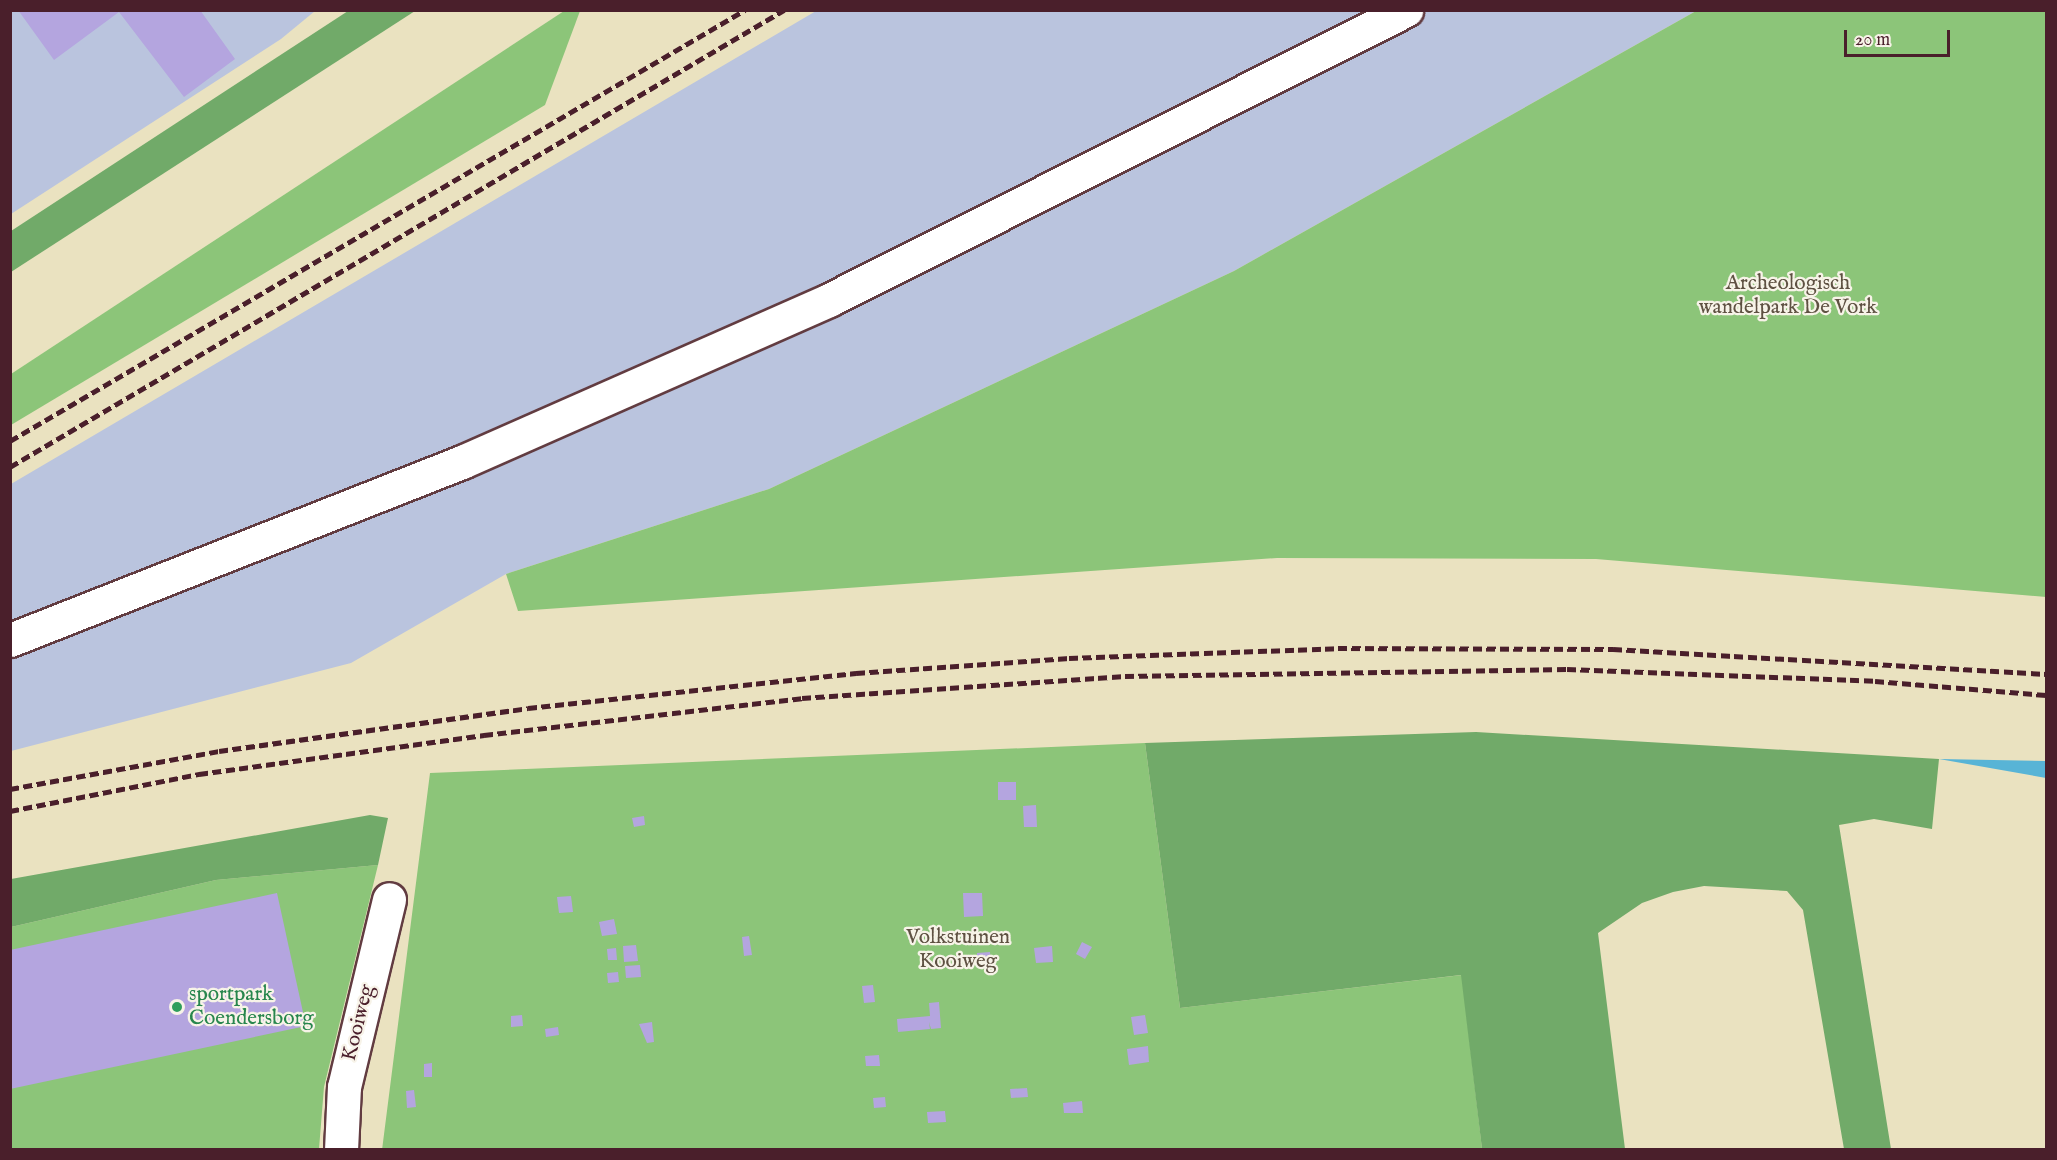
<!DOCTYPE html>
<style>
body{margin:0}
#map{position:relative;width:2057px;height:1160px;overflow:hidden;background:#eae2c0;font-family:"IM FELL English",serif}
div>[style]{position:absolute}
.industrial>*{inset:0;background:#bac4de}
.green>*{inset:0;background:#8cc579}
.forest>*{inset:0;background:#71aa69}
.water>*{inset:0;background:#58b4d6}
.building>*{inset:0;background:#b4a5df}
.roads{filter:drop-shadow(2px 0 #623c41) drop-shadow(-2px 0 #623c41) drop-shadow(0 2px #623c41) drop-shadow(0 -2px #623c41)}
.minor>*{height:33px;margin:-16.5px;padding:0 16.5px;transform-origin:16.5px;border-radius:16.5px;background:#fff}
.rail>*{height:4.5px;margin-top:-2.25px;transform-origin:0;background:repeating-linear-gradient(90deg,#4a1f2b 0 9px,transparent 0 13.5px)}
.dots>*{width:16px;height:16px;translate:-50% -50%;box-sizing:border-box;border:3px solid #f7f3e8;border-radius:50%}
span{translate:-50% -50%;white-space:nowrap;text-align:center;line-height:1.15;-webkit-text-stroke:4.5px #f7f3e8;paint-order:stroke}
.park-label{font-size:21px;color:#5e5142}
.leisure-label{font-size:21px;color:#27864d}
.left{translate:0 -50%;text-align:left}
.street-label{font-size:21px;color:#4a1f2b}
.frame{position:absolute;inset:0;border:12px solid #4a1f2b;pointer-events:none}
.scale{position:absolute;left:1844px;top:30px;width:106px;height:27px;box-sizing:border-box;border:3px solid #4a1f2b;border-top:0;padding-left:8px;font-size:18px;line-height:21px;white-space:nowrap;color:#4a1f2b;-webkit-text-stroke:4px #f7f3e8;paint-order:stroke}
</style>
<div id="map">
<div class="industrial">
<i style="clip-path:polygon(11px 11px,315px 11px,281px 39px,11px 214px)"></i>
<i style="clip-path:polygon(816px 11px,1696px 11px,1234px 271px,769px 489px,506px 574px,351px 663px,11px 751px,11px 484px)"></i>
</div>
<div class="green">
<i style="clip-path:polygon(564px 11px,580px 11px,545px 105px,11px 425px,11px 374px)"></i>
<i style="clip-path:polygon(1696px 11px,2046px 11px,2046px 597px,1596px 559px,1277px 558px,518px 611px,506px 574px,769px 489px,1234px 271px)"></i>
<i style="clip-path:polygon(1145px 743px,1180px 1008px,1462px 975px,1482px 1149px,382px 1150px,430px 773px)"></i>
<i style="clip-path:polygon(378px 865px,324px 1087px,319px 1149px,11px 1149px,11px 927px,216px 880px)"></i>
</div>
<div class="forest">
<i style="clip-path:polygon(348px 11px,415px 11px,11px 272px,11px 231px)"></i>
<i style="clip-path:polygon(1476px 732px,1939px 759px,1932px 829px,1874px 819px,1839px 825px,1891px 1149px,1844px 1149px,1803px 910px,1787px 891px,1704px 886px,1673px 892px,1642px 903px,1598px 933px,1625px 1149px,1482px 1149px,1461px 975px,1180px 1008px,1145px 743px)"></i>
<i style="clip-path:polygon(370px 815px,388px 818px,378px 865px,216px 880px,11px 927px,11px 879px)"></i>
</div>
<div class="water">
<i style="clip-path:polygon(1939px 759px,2046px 761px,2046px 778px)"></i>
</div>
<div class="building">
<i style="clip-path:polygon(18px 10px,200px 10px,235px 59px,184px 97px,119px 12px,54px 60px)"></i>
<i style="clip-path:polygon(998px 782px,1016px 782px,1016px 800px,998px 800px)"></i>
<i style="clip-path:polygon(1036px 805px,1037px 827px,1024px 827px,1023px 806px)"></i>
<i style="clip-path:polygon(644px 816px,645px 825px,634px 827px,632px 818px)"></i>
<i style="clip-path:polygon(277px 893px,306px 1026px,10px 1089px,10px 950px)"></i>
<i style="clip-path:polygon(963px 893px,982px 893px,983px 916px,964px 917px)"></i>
<i style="clip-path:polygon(571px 896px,573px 912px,559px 913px,557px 897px)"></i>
<i style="clip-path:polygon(614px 919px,617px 934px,602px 936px,599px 922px)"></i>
<i style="clip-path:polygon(749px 936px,752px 955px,744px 956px,742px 937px)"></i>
<i style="clip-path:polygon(1082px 942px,1092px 947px,1085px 959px,1076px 954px)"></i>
<i style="clip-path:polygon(636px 945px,638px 961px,624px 962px,623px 946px)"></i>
<i style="clip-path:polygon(1052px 946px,1053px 962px,1036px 963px,1034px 948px)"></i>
<i style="clip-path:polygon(616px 948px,617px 960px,608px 960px,607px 949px)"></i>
<i style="clip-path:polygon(990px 952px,991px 963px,977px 964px,977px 953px)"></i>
<i style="clip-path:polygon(640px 965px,641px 977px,626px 978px,625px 966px)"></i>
<i style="clip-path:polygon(618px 972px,619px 982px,608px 983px,607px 973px)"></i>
<i style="clip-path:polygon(873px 985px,875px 1002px,864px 1003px,862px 986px)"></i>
<i style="clip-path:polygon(939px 1002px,941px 1028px,931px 1029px,929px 1022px,930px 1029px,898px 1032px,897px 1019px,930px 1016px,929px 1003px)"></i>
<i style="clip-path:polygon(522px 1015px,523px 1026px,511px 1027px,511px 1016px)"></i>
<i style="clip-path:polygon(1145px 1015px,1148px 1033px,1134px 1035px,1131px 1017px)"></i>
<i style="clip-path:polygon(652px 1022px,654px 1042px,647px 1043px,639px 1024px)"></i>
<i style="clip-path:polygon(558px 1027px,559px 1035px,546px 1037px,545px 1029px)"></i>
<i style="clip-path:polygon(1148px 1046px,1149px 1062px,1129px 1065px,1127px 1049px)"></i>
<i style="clip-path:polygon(879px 1055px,880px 1066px,866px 1066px,865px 1056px)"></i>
<i style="clip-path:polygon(432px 1063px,432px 1077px,424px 1077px,424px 1064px)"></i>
<i style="clip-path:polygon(1027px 1088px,1028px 1097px,1011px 1098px,1010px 1089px)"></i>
<i style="clip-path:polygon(414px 1090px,416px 1107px,407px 1108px,406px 1091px)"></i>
<i style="clip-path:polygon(885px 1097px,886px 1107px,874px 1108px,873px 1098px)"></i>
<i style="clip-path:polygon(1082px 1101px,1083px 1113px,1064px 1113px,1063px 1103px)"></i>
<i style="clip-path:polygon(945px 1111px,946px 1122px,928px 1123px,927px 1112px)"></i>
</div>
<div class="roads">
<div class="minor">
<i style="left:10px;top:640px;width:486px;rotate:-21.5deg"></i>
<i style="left:462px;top:462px;width:401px;rotate:-23.8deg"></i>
<i style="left:829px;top:300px;width:646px;rotate:-26.68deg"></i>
<i style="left:341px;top:1150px;width:63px;rotate:-87.3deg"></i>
<i style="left:344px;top:1087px;width:193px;rotate:-76.5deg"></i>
</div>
</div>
<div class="rail">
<i style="left:10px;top:441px;width:852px;rotate:-30.39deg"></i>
<i style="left:10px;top:467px;width:899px;rotate:-30.56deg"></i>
<i style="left:10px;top:789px;width:212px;rotate:-10.3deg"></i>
<i style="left:219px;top:751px;width:312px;rotate:-7.9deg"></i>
<i style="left:528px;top:708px;width:330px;rotate:-6.1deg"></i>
<i style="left:856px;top:673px;width:214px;rotate:-4deg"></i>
<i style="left:1069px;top:658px;width:269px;rotate:-2.1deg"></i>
<i style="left:1338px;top:648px;width:275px;rotate:0.2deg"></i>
<i style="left:1613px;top:649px;width:434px;rotate:3.3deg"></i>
<i style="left:10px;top:811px;width:193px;rotate:-11.1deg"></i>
<i style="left:199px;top:774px;width:288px;rotate:-7.8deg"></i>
<i style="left:484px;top:735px;width:320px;rotate:-6.6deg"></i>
<i style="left:802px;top:698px;width:324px;rotate:-3.9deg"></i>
<i style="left:1125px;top:676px;width:442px;rotate:-0.9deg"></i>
<i style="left:1567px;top:669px;width:308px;rotate:2.2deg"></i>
<i style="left:1875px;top:681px;width:172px;rotate:4.7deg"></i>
</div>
<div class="dots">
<i style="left:177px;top:1007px;background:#2e9e5b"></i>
</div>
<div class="park-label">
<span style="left:1788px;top:296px">Archeologisch<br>wandelpark De Vork</span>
<span style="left:958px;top:950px">Volkstuinen<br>Kooiweg</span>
</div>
<div class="leisure-label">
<span class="left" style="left:189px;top:1007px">sportpark<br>Coendersborg</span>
</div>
<div class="street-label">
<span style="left:359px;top:1023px;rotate:-76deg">Kooiweg</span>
</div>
<div class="frame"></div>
<div class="scale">20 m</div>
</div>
